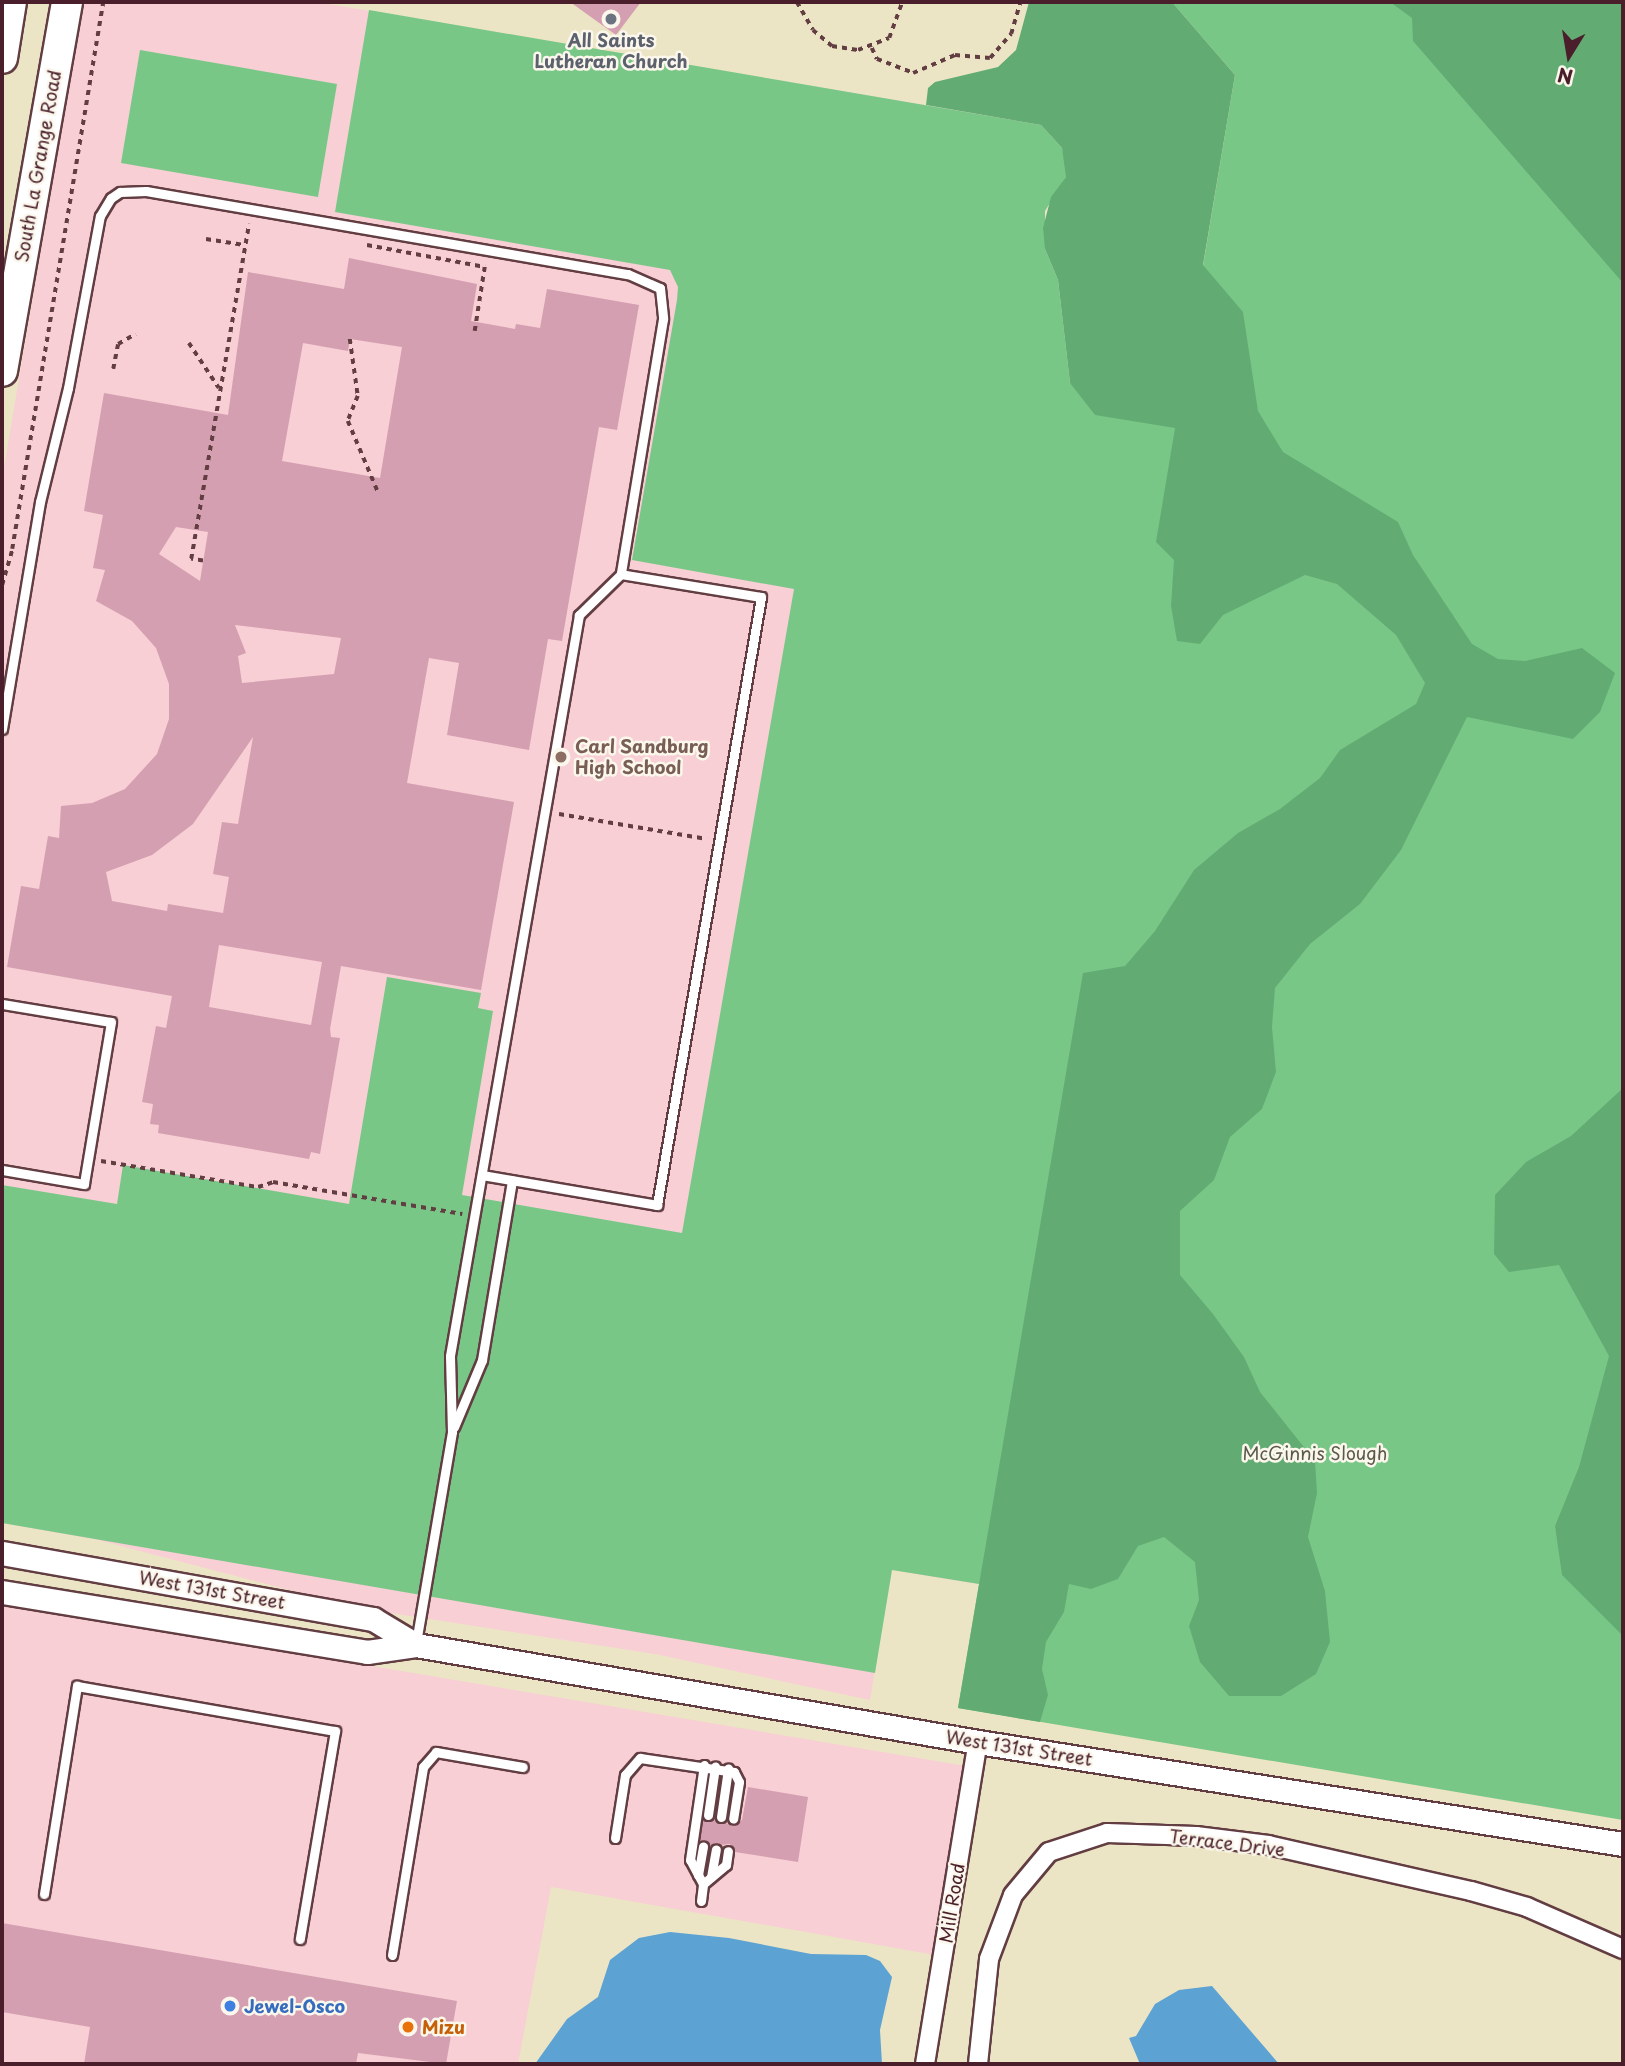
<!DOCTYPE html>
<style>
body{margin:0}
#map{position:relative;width:1625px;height:2066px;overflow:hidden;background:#ece5c5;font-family:"Playpen Sans",sans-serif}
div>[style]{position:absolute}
.built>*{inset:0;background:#f7cfd4}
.green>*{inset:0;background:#79c787}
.forest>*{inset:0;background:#62ac74}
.water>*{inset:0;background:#5ca2d2}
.building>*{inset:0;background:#d59fb2}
.path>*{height:3.5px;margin-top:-1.75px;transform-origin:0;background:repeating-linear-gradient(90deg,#623d42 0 5px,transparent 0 10px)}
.roads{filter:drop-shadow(2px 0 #623d42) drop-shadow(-2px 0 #623d42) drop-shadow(0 2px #623d42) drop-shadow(0 -2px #623d42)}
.service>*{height:9px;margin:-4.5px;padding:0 4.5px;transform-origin:4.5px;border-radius:4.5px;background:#fff}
.minor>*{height:18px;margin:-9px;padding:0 9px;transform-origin:9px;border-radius:9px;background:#fff}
.tertiary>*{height:23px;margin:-11.5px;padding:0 11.5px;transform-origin:11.5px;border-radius:11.5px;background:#fff}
.trunk>*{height:30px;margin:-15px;padding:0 15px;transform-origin:15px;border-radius:15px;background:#fff}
.dots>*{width:19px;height:19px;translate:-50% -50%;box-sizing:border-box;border:4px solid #fbf7ec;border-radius:50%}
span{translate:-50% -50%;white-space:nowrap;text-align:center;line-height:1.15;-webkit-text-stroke:5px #fbf7ec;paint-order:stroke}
.worship-label{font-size:18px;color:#5b616d;font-weight:700}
.street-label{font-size:18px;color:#4a1f2b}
.education-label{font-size:18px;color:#785e54;font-weight:700}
.left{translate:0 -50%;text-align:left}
.park-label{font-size:18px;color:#5a5a4b}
.shop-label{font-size:18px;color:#366cbe;font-weight:700}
.food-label{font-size:18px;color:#c56008;font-weight:700}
.frame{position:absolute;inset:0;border:4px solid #4a1f2b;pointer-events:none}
.north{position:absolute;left:1534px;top:21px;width:70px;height:70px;-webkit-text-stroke:5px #fbf7ec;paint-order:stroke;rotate:191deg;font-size:19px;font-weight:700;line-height:28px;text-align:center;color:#4a1f2b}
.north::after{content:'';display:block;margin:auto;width:24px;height:32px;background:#4a1f2b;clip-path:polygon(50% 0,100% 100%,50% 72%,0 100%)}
</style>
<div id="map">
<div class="built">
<i style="clip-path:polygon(83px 2px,317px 2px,1041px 125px,979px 1584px,892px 1570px,870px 1700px,655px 1654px,358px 1608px,94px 1539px,2px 1523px,2px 479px)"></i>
<i style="clip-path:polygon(2px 1604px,966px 1766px,935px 1955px,551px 1887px,518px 2064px,2px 2064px)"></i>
</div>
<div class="green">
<i style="clip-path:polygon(1172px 2px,1623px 2px,1623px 1820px,958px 1708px,979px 1584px,892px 1570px,875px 1673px,2px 1523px,2px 1185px,117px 1204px,123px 1165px,349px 1204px,387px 977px,481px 993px,478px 1008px,493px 1011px,462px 1195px,682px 1233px,794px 589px,632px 560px,677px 300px,678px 287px,670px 270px,335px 212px,369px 10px,1041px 125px,1062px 148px,1066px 162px,1066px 177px,1045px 211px,1045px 249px,1058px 280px,1070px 383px,1176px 427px,1235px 75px)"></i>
<i style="clip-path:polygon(140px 50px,337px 84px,318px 197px,121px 163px)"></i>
</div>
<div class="forest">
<i style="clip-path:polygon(1029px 2px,1172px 2px,1235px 75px,1203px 265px,1243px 312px,1258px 411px,1283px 452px,1398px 522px,1413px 555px,1472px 644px,1498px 659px,1525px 661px,1582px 648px,1615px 673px,1600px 712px,1573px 739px,1467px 717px,1401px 850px,1360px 904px,1310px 944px,1275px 988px,1272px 1027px,1276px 1072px,1262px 1109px,1230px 1137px,1214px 1180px,1180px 1211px,1180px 1275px,1213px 1314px,1244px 1357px,1260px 1392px,1315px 1461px,1317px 1493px,1308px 1537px,1325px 1591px,1330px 1642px,1316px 1674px,1281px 1696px,1229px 1696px,1200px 1662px,1189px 1626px,1199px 1600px,1195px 1562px,1164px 1537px,1138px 1546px,1118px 1579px,1091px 1589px,1069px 1584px,1064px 1612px,1046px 1642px,1042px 1669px,1048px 1695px,1040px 1722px,958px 1708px,1083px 973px,1125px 966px,1155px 931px,1194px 870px,1238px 833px,1280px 809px,1320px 778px,1340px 750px,1416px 704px,1425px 683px,1396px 635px,1337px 584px,1305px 575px,1223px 615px,1200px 644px,1177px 641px,1171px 606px,1174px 560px,1156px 542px,1175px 428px,1095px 415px,1070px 383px,1058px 280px,1045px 249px,1043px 228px,1051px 197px,1066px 177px,1062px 148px,1041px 125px,926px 105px,928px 88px,935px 82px,998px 67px,1016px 50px)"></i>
<i style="clip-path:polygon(1390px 2px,1623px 2px,1623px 283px,1413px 41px,1412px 18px)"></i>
<i style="clip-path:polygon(1623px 1088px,1623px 1636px,1562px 1575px,1555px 1526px,1579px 1467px,1609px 1356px,1559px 1265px,1509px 1272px,1494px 1254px,1495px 1195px,1526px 1162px,1571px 1136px)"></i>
</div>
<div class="water">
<i style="clip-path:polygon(670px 1932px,729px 1938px,811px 1954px,866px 1955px,880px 1961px,892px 1977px,880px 2030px,882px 2064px,535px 2064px,567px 2019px,598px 1997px,610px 1960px,639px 1938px)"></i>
<i style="clip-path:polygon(1212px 1986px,1279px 2064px,1140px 2064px,1129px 2038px,1136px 2036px,1155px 2004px,1179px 1990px)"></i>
</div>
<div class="building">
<i style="clip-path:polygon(570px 2px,641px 2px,616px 35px)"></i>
<i style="clip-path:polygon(evenodd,349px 258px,477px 284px,471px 321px,515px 329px,516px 324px,540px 328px,547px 289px,639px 305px,617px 430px,599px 427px,562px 641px,548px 639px,529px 750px,447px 735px,459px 663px,429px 658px,407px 783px,514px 802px,481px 990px,341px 966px,330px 1029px,331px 1037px,340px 1038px,320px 1154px,311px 1152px,309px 1159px,158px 1133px,159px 1125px,150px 1124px,153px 1104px,142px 1102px,156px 1026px,166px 1028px,172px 996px,7px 967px,21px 886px,39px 889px,48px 836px,59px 838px,61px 806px,92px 803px,125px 789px,157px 754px,169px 719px,169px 684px,156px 648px,132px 621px,96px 601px,105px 570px,93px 568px,103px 515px,84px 511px,104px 393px,228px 415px,248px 272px,344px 289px,349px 258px,350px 339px,402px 347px,380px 478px,282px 461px,303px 343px,348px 351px,350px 339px,349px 258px,176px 527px,208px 532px,200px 581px,159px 554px,176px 527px,349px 258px,235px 625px,341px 638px,334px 674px,242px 683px,238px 656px,246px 653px,235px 625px,349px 258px,253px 737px,238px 824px,222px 822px,213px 874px,229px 877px,223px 913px,168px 904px,167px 911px,112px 901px,106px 872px,152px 855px,193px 824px,253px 737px,349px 258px,219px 945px,322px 962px,311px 1025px,209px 1007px,219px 945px)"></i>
<i style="clip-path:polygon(748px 1787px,808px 1797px,798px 1862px,735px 1852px,730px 1844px,710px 1846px,700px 1840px,703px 1820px,714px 1818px,733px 1826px,742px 1820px)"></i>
<i style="clip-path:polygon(2px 1923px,457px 2001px,446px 2064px,358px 2053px,356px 2064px,84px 2064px,90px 2027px,2px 2012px)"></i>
</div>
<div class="path">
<i style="left:797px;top:2px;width:32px;rotate:60deg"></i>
<i style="left:813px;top:30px;width:25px;rotate:40deg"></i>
<i style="left:832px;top:46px;width:26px;rotate:9deg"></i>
<i style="left:858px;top:50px;width:33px;rotate:-21deg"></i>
<i style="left:889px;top:38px;width:38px;rotate:-70deg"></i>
<i style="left:872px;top:48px;width:12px;rotate:66deg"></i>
<i style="left:877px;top:59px;width:39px;rotate:21deg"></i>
<i style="left:913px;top:73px;width:46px;rotate:-23.2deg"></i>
<i style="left:955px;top:55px;width:35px;rotate:5deg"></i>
<i style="left:990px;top:58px;width:32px;rotate:-49deg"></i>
<i style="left:1011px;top:34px;width:33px;rotate:-74deg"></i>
<i style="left:206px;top:239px;width:37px;rotate:9deg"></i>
<i style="left:367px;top:245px;width:120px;rotate:10.6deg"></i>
<i style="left:485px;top:267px;width:65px;rotate:98.9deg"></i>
<i style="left:350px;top:339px;width:58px;rotate:82deg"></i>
<i style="left:358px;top:396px;width:27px;rotate:112deg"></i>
<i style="left:348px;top:421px;width:77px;rotate:67.1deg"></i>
<i style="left:189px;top:343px;width:54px;rotate:56.3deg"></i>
<i style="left:113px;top:369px;width:25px;rotate:-79deg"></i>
<i style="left:118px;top:344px;width:20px;rotate:-30deg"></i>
<i style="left:203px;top:561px;width:12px;rotate:-171deg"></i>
<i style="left:191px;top:559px;width:340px;rotate:-80.2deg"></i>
<i style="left:2px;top:585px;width:37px;rotate:-74deg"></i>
<i style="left:12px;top:549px;width:555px;rotate:-80.55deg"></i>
<i style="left:559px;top:814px;width:150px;rotate:9.6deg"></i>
<i style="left:101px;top:1161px;width:159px;rotate:9.4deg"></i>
<i style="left:258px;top:1187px;width:16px;rotate:-18deg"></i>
<i style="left:273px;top:1182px;width:192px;rotate:9.6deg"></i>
</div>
<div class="roads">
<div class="service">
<i style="left:2px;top:729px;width:230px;rotate:-80.5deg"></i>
<i style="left:40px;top:502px;width:117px;rotate:-76.2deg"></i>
<i style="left:68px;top:388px;width:175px;rotate:-79.5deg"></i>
<i style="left:100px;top:216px;width:21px;rotate:-59deg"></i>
<i style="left:111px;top:198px;width:11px;rotate:-34deg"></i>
<i style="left:120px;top:192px;width:26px;rotate:-2deg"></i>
<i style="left:146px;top:191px;width:489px;rotate:9.8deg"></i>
<i style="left:628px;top:274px;width:35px;rotate:24deg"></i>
<i style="left:660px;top:288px;width:31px;rotate:84deg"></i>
<i style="left:663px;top:319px;width:258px;rotate:99.4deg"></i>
<i style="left:621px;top:574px;width:59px;rotate:135.7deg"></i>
<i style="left:579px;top:615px;width:752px;rotate:99.88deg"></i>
<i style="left:450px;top:1356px;width:76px;rotate:88.5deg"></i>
<i style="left:452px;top:1432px;width:214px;rotate:99.7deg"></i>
<i style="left:2px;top:1004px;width:110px;rotate:9.4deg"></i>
<i style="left:111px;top:1022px;width:164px;rotate:99.5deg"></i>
<i style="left:84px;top:1184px;width:83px;rotate:-170.3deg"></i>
<i style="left:482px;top:1175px;width:178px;rotate:9.7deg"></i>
<i style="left:657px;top:1205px;width:617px;rotate:-80.29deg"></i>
<i style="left:761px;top:597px;width:142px;rotate:-170.7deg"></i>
<i style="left:454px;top:1427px;width:73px;rotate:-67.3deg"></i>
<i style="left:482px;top:1360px;width:182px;rotate:-80.5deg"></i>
<i style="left:708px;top:1815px;width:49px;rotate:-81.7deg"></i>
<i style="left:721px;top:1817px;width:49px;rotate:-81.7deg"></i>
<i style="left:615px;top:1838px;width:64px;rotate:-81deg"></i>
<i style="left:625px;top:1775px;width:23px;rotate:-49deg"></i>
<i style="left:640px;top:1758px;width:95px;rotate:8.5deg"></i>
<i style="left:734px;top:1772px;width:11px;rotate:63deg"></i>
<i style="left:739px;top:1782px;width:37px;rotate:99deg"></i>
<i style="left:698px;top:1875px;width:29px;rotate:-80deg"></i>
<i style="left:711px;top:1877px;width:28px;rotate:-80deg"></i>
<i style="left:703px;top:1884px;width:27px;rotate:-118deg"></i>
<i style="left:690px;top:1860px;width:96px;rotate:-81.6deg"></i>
<i style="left:44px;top:1894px;width:211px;rotate:-81deg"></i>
<i style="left:77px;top:1686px;width:262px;rotate:9.9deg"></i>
<i style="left:335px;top:1731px;width:211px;rotate:99.6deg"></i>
<i style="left:701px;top:1901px;width:17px;rotate:-83deg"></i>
<i style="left:703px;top:1884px;width:30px;rotate:-40deg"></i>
<i style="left:726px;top:1865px;width:14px;rotate:-82deg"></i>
<i style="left:392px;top:1955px;width:191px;rotate:-80.6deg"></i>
<i style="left:423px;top:1767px;width:20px;rotate:-49deg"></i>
<i style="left:436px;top:1752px;width:88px;rotate:9.8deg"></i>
</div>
<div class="minor">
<i style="left:925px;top:2064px;width:326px;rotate:-80.7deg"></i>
<i style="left:978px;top:2064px;width:106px;rotate:-84deg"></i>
<i style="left:989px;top:1959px;width:68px;rotate:-69.4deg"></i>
<i style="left:1013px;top:1895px;width:56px;rotate:-50.1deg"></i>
<i style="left:1049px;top:1852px;width:61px;rotate:-18.1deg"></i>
<i style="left:1107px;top:1833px;width:89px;rotate:1.9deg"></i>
<i style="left:1196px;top:1836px;width:73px;rotate:7.1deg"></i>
<i style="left:1268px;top:1845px;width:208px;rotate:12.8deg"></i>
<i style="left:1471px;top:1891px;width:58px;rotate:15.9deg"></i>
<i style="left:1527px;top:1907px;width:105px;rotate:23.6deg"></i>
</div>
<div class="tertiary">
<i style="left:2px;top:1553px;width:377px;rotate:10.1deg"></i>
<i style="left:373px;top:1619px;width:50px;rotate:31.2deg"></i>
<i style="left:2px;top:1592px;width:370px;rotate:9.3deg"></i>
<i style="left:367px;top:1652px;width:49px;rotate:-8.1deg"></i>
<i style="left:416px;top:1645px;width:570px;rotate:9.79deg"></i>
<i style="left:978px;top:1742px;width:653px;rotate:8.99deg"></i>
</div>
<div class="trunk">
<i style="left:2px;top:58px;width:57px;rotate:-80.9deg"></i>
<i style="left:2px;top:371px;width:375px;rotate:-80deg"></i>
</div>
</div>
<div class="dots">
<i style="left:611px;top:19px;background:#6b7280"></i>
<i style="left:561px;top:757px;background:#8d6e63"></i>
<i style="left:230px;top:2006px;background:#3f7fe0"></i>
<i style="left:408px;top:2027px;background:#e8710a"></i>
</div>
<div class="worship-label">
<span style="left:611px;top:51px">All Saints<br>Lutheran Church</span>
</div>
<div class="street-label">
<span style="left:38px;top:166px;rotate:-80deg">South La Grange Road</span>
<span style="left:212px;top:1590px;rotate:10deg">West 131st Street</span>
<span style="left:1019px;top:1748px;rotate:9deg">West 131st Street</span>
<span style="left:1227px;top:1843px;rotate:7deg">Terrace Drive</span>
<span style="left:952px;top:1903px;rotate:-81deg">Mill Road</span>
</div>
<div class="education-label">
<span class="left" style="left:575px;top:757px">Carl Sandburg<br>High School</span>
</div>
<div class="park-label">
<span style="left:1315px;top:1453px">McGinnis Slough</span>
</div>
<div class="shop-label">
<span class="left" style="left:244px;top:2006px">Jewel-Osco</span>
</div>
<div class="food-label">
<span class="left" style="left:422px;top:2027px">Mizu</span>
</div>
<div class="frame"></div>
<div class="north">N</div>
</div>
